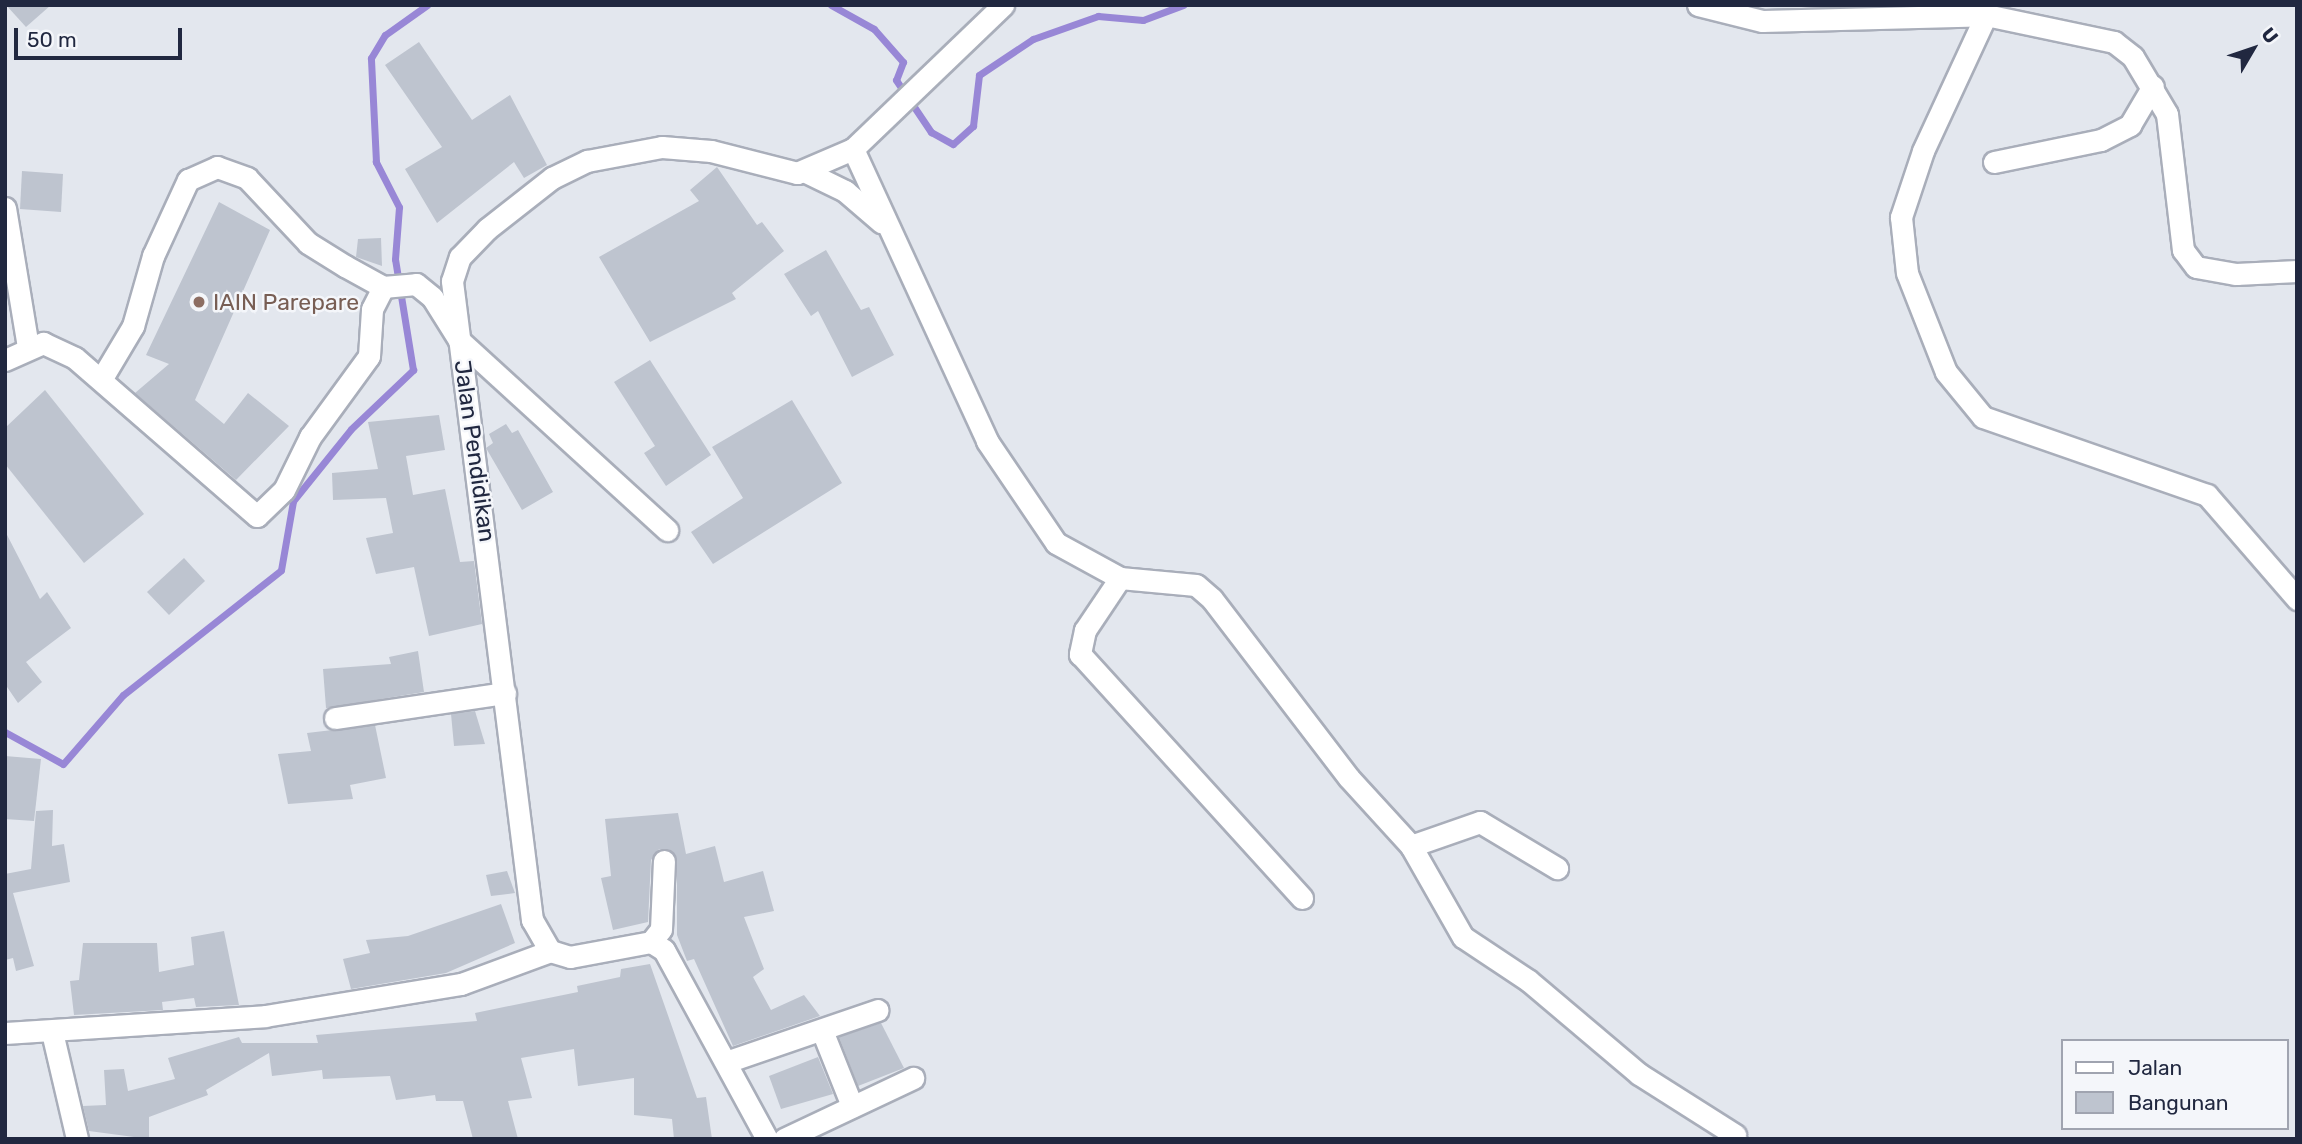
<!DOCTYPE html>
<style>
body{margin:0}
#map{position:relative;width:2302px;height:1144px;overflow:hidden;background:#e3e7ee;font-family:Rubik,sans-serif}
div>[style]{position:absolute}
.stream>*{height:7px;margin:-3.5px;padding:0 3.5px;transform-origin:3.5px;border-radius:3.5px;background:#9887d6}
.building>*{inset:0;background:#bec4cf}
.roads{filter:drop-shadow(2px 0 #a9aeba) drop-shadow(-2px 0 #a9aeba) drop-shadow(0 2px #a9aeba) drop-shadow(0 -2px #a9aeba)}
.minor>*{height:21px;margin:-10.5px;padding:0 10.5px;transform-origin:10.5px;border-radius:10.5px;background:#fff}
.dots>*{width:19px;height:19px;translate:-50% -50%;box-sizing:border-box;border:4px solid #f4f6fa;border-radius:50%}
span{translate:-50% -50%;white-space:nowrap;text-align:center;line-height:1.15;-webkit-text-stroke:5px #f4f6fa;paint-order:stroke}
.education-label{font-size:23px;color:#785e54}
.left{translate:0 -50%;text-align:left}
.street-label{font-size:23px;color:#212840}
.frame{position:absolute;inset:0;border:7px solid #212840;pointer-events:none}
.legend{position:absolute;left:2061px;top:1039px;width:228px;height:91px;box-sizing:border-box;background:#f4f6fa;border:2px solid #a0a4b0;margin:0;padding:9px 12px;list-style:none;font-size:21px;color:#212840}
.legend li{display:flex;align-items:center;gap:14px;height:35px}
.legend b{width:35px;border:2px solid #a0a4b0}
.north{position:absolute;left:2218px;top:14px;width:70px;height:70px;-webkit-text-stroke:5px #f4f6fa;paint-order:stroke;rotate:51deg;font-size:19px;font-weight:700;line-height:28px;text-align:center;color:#212840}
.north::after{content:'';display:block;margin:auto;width:24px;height:32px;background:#212840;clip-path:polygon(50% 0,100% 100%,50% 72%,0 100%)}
.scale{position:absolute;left:14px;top:28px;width:168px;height:32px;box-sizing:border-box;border:4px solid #212840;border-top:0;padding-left:9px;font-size:21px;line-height:24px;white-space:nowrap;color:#212840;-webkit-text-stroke:5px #f4f6fa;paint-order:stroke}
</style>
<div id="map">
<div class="stream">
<i style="left:831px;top:5px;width:49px;rotate:29.2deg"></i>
<i style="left:874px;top:29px;width:44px;rotate:48.7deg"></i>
<i style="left:903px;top:62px;width:19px;rotate:111deg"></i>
<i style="left:896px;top:80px;width:63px;rotate:56.1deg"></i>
<i style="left:931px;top:132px;width:25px;rotate:29deg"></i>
<i style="left:953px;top:144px;width:27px;rotate:-42deg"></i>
<i style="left:973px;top:126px;width:51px;rotate:-83.3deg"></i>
<i style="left:979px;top:75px;width:65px;rotate:-33.7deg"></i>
<i style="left:1033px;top:39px;width:69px;rotate:-19.5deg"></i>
<i style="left:1098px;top:16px;width:45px;rotate:5.1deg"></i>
<i style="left:1143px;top:20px;width:43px;rotate:-20.6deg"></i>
<i style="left:5px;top:732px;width:66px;rotate:28.9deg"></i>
<i style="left:63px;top:764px;width:91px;rotate:-49deg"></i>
<i style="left:123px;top:695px;width:201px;rotate:-38.3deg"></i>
<i style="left:281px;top:570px;width:70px;rotate:-80.1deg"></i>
<i style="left:293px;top:501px;width:92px;rotate:-51.1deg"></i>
<i style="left:351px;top:429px;width:86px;rotate:-43.6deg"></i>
<i style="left:413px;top:370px;width:112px;rotate:-99.2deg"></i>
<i style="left:395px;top:259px;width:52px;rotate:-85.6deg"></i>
<i style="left:399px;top:207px;width:51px;rotate:-117.1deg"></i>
<i style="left:376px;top:162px;width:104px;rotate:-92.8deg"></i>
<i style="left:371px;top:58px;width:27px;rotate:-59deg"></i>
<i style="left:385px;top:35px;width:52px;rotate:-35.5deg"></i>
</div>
<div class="building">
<i style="clip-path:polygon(6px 5px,51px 5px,26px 27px)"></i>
<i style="clip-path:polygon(419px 42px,472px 120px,510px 95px,547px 165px,524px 178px,514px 162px,437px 223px,405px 169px,442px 147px,385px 65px)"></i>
<i style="clip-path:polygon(717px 167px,757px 225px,762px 222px,784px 251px,732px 293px,736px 299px,650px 342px,599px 257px,699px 201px,690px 190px)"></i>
<i style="clip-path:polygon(22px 171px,63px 174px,61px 212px,20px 209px)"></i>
<i style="clip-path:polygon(219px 202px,270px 230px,195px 400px,224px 424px,248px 393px,289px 426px,236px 480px,135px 393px,169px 364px,146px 355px)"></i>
<i style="clip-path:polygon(381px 238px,382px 266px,356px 257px,358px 239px)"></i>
<i style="clip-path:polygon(826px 250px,861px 310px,869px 307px,894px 355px,852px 377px,818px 311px,811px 316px,784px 274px)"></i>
<i style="clip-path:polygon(650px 360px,711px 455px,666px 486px,644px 453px,655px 446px,614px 382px)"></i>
<i style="clip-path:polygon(45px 390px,144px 514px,84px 563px,5px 464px,5px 428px)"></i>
<i style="clip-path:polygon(792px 400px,842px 483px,713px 564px,691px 532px,743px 498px,712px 447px)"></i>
<i style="clip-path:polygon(439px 415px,445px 450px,406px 456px,413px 495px,445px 489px,460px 562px,474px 561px,482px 624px,429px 636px,414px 567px,376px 574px,366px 538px,393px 533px,386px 498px,333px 500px,332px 473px,378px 469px,368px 422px)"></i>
<i style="clip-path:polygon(506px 424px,512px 433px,518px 430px,553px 492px,522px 510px,486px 448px,493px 443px,489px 434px)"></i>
<i style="clip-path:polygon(5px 531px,40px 599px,47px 592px,71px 628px,26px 662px,42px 682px,18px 703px,5px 684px)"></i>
<i style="clip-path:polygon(184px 558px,205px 581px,169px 615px,147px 592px)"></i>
<i style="clip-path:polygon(418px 651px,424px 692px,326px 708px,323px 669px,391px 664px,389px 657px)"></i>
<i style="clip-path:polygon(475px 711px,485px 744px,454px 746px,451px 714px)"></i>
<i style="clip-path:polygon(375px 725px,386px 778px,350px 785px,353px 799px,288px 804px,278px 754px,311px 751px,307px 733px)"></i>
<i style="clip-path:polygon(5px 756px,41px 759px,34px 821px,5px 819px)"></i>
<i style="clip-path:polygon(53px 810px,52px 846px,64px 844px,70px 882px,13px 893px,34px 966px,16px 971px,13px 958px,5px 960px,5px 874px,31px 869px,36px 811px)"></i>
<i style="clip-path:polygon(678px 813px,686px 854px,715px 846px,724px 882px,763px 871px,774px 911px,744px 917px,764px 969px,753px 977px,771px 1010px,804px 995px,820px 1016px,733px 1046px,694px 959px,687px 961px,677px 935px,677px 862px,670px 850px,659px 849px,651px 860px,648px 922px,613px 930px,601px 878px,611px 876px,605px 819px)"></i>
<i style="clip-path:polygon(507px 871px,515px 893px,491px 896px,486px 875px)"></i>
<i style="clip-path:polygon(501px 904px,515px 943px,446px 973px,351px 989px,343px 959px,370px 953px,366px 940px,408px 936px)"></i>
<i style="clip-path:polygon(224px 931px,239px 1005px,196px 1007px,194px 998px,162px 1002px,163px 1010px,74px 1015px,70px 981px,79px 980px,83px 943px,157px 943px,159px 972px,194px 965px,191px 937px)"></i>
<i style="clip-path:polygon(650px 964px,697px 1098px,706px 1097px,712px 1139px,674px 1139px,672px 1119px,634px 1115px,634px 1078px,578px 1086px,574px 1049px,521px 1058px,532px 1098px,508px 1101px,518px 1139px,473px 1139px,463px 1101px,436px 1101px,435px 1095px,396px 1100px,390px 1076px,323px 1079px,322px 1070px,272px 1076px,269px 1053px,206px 1090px,208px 1095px,149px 1117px,149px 1139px,89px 1131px,83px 1106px,106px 1105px,104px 1070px,124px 1069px,128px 1091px,175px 1079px,168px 1058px,239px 1037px,242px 1043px,318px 1043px,316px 1035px,477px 1021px,475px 1013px,578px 992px,577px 986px,620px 977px,621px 969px)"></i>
<i style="clip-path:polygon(881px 1023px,904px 1068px,858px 1086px,839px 1037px)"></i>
<i style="clip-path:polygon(818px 1057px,833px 1094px,781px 1109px,769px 1076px)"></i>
</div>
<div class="roads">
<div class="minor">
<i style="left:1698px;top:5px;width:66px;rotate:14deg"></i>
<i style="left:1762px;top:21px;width:224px;rotate:-1.5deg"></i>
<i style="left:1986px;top:15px;width:131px;rotate:11.9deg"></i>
<i style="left:2114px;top:42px;width:24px;rotate:38deg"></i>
<i style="left:2133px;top:57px;width:66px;rotate:59.2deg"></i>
<i style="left:2167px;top:114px;width:137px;rotate:83.3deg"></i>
<i style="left:2183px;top:250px;width:21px;rotate:53deg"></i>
<i style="left:2196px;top:267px;width:41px;rotate:9.9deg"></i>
<i style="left:2236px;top:274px;width:61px;rotate:-2.8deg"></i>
<i style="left:1986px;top:15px;width:150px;rotate:114.9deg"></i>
<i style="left:1923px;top:151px;width:70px;rotate:108.4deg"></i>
<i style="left:1901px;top:217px;width:56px;rotate:83.9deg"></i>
<i style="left:1907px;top:273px;width:106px;rotate:68.5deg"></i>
<i style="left:1946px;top:372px;width:58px;rotate:50.6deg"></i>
<i style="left:1983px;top:417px;width:237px;rotate:19.2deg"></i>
<i style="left:2207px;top:495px;width:138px;rotate:49.1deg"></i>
<i style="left:853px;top:149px;width:321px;rotate:65.3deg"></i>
<i style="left:987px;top:441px;width:123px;rotate:55.9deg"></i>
<i style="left:1056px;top:543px;width:73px;rotate:28.7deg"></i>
<i style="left:1120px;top:578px;width:76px;rotate:5.3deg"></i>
<i style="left:1196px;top:585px;width:21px;rotate:41deg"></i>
<i style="left:1212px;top:599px;width:225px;rotate:52.6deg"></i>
<i style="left:1349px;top:778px;width:92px;rotate:47.6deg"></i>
<i style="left:1411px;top:846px;width:105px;rotate:60.3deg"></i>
<i style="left:1463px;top:937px;width:79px;rotate:33.7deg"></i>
<i style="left:1529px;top:981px;width:144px;rotate:40.2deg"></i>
<i style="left:1639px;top:1074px;width:114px;rotate:32.4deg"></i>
<i style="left:1994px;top:162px;width:109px;rotate:-11.6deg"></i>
<i style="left:2101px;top:140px;width:33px;rotate:-27deg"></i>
<i style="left:2130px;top:125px;width:45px;rotate:-59.5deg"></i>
<i style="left:804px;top:171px;width:46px;rotate:26deg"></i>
<i style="left:845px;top:191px;width:48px;rotate:40.7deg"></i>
<i style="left:5px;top:208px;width:141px;rotate:80.6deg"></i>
<i style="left:5px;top:360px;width:42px;rotate:-24.1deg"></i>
<i style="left:43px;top:343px;width:35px;rotate:25deg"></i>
<i style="left:75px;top:358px;width:241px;rotate:41deg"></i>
<i style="left:257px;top:516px;width:37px;rotate:-44deg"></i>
<i style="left:284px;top:490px;width:59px;rotate:-63.9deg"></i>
<i style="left:310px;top:437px;width:100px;rotate:-53.9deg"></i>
<i style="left:369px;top:356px;width:47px;rotate:-86.3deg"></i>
<i style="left:372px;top:309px;width:25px;rotate:-63deg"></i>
<i style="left:102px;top:378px;width:61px;rotate:-59.2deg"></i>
<i style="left:133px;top:326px;width:73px;rotate:-74.1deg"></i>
<i style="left:153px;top:256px;width:84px;rotate:-65.3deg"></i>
<i style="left:188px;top:180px;width:32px;rotate:-24deg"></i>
<i style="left:217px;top:167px;width:32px;rotate:20deg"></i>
<i style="left:247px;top:178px;width:89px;rotate:46.8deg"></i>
<i style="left:308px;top:243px;width:44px;rotate:31.9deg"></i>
<i style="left:345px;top:266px;width:43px;rotate:28.9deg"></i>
<i style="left:383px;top:287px;width:33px;rotate:-5deg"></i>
<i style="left:416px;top:284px;width:21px;rotate:39deg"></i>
<i style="left:432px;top:297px;width:51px;rotate:57.9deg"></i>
<i style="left:459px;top:340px;width:282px;rotate:42.4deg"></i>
<i style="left:1120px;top:578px;width:63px;rotate:123.9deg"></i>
<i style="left:1085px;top:630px;width:25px;rotate:102deg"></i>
<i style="left:1080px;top:654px;width:330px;rotate:47.7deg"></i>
<i style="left:335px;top:718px;width:172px;rotate:-8.4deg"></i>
<i style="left:1411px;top:846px;width:73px;rotate:-19.2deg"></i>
<i style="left:1480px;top:822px;width:90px;rotate:30.9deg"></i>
<i style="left:651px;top:942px;width:16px;rotate:-52deg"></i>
<i style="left:661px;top:929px;width:68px;rotate:-87.5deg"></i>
<i style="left:52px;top:1032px;width:110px;rotate:76.8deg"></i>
<i style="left:5px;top:1033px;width:261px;rotate:-3.7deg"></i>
<i style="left:265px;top:1016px;width:199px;rotate:-9.3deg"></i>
<i style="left:461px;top:984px;width:95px;rotate:-20.3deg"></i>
<i style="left:823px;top:1033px;width:79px;rotate:68.3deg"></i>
<i style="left:729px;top:1061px;width:157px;rotate:-18.9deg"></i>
<i style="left:767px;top:1139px;width:215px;rotate:-118.6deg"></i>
<i style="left:664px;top:950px;width:15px;rotate:-148deg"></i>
<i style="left:651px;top:942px;width:82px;rotate:169.5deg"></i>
<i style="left:570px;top:957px;width:21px;rotate:-163deg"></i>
<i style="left:550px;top:951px;width:36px;rotate:-120deg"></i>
<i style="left:532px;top:920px;width:644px;rotate:-97.14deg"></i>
<i style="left:452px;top:281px;width:25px;rotate:-72deg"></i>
<i style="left:460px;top:257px;width:39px;rotate:-46deg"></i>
<i style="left:487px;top:229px;width:83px;rotate:-38.1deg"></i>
<i style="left:552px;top:178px;width:39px;rotate:-26deg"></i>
<i style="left:587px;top:161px;width:76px;rotate:-10.6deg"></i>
<i style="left:662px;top:147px;width:49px;rotate:4.7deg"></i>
<i style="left:711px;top:151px;width:89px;rotate:14.3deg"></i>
<i style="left:797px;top:173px;width:61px;rotate:-23.2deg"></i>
<i style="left:853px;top:149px;width:208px;rotate:-43.8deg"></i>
<i style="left:784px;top:1139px;width:143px;rotate:-25.3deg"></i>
</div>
</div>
<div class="dots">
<i style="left:199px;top:302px;background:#8d6e63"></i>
</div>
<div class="education-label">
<span class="left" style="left:213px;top:302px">IAIN Parepare</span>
</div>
<div class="street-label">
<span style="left:475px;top:451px;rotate:82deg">Jalan Pendidikan</span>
</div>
<div class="frame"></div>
<ul class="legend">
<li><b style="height:9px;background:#fff"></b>Jalan</li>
<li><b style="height:19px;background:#bec4cf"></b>Bangunan</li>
</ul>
<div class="north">U</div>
<div class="scale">50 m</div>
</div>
